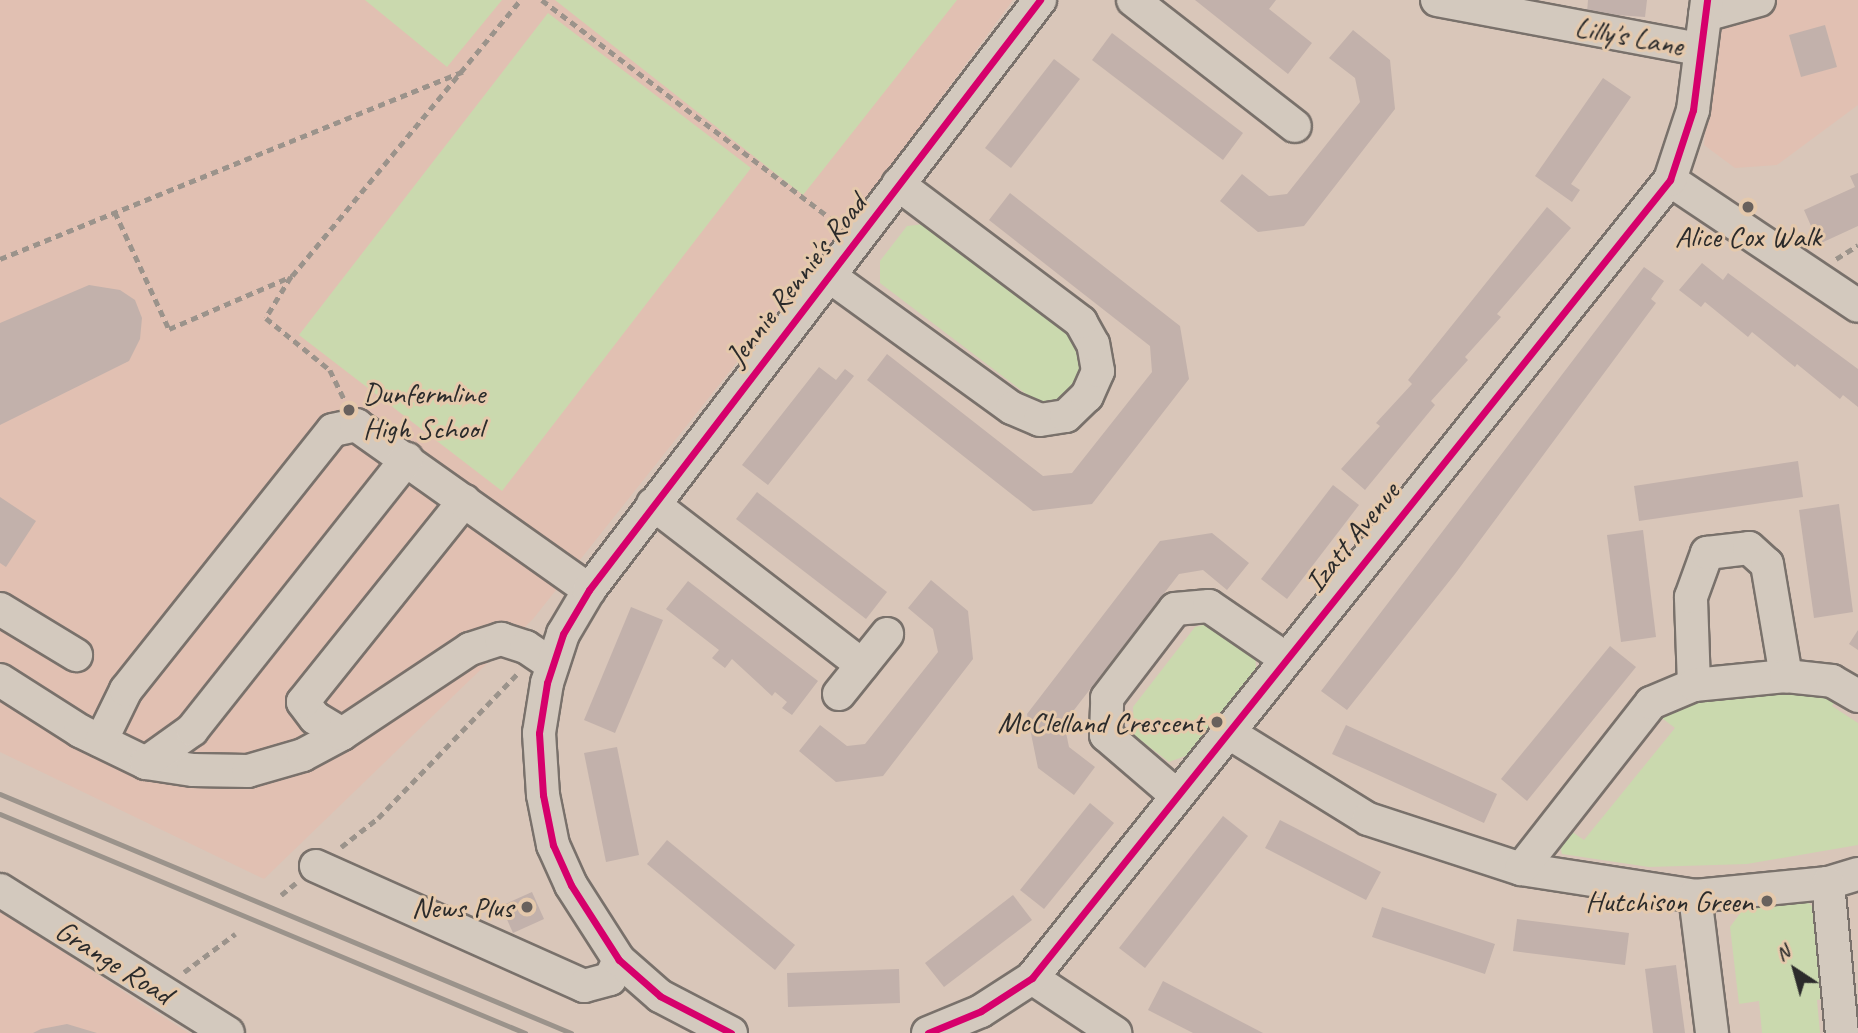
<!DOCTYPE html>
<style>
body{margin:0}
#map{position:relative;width:1858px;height:1033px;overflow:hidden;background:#d9c6b9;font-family:Caveat,sans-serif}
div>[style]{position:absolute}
.built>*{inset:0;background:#e1c0b2}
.green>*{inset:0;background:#cad9ae}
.building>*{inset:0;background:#c2b1ab}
.path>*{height:4.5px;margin-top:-2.25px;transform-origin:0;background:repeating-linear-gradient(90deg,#9b938b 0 7px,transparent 0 12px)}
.roads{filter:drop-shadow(2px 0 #79716b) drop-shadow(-2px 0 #79716b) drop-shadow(0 2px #79716b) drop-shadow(0 -2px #79716b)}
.minor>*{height:32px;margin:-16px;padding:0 16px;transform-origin:16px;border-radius:16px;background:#d3c9be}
.rail>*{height:5px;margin:-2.5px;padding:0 2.5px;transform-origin:2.5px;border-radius:2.5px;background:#9b938b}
.cycleway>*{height:7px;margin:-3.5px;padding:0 3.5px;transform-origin:3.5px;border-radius:3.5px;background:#d6006c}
.dots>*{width:19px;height:19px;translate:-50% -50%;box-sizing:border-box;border:4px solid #e5c9ac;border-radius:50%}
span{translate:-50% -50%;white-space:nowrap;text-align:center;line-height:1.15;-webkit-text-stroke:6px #e5c9ac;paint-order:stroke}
.street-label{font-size:30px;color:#2b2b2b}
.poi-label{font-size:30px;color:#2b2b2b}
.left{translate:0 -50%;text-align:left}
.right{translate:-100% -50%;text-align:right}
.north{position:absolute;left:1760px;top:935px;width:70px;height:70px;-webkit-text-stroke:5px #e5c9ac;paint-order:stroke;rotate:324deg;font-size:19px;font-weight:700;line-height:28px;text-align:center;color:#2b2b2b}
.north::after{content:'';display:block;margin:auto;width:24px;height:32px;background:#2b2b2b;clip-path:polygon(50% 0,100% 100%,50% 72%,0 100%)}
</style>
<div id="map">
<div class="built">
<i style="clip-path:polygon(0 0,1013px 0,865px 201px,533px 619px,264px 879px,0 752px)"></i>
<i style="clip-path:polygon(1717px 0,1858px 0,1858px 105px,1777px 165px,1735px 168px,1704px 145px)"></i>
<i style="clip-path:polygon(0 910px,147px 1007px,189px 1033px,0 1033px)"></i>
</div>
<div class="green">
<i style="clip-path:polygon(365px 0,502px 0,447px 67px)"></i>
<i style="clip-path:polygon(555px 0,957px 0,803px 195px)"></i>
<i style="clip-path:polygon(548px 13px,751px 168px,502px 491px,299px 335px)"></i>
<i style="clip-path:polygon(933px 223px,1087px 340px,1093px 373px,1065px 406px,1034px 400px,880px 283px,880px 261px,907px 226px)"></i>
<i style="clip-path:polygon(1216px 622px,1255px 650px,1256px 668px,1188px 755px,1169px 762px,1134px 735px,1133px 707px,1195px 627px)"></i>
<i style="clip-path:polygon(1827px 685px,1841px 693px,1832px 706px,1858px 723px,1858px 845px,1747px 864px,1649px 867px,1562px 854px,1559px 841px,1565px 827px,1584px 840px,1675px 728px,1658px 715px,1670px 703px)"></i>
<i style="clip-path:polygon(1803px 898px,1824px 917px,1831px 998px,1817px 1000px,1820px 1033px,1762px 1033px,1759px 1001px,1739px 1004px,1730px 927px,1744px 908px)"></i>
</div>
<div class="building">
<i style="clip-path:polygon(1195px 0,1276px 0,1269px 9px,1312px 43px,1288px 74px)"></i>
<i style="clip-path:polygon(1588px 0,1647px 0,1645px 17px,1587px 13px)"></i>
<i style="clip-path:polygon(1825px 25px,1837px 67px,1801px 77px,1789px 35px)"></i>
<i style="clip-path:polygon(1353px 30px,1390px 60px,1395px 109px,1304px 226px,1258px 232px,1220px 201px,1242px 174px,1269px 196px,1287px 194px,1360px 102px,1355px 78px,1329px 58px)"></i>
<i style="clip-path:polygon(1112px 33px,1243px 133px,1223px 160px,1092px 60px)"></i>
<i style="clip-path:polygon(1054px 59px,1080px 79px,1011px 168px,985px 148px)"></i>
<i style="clip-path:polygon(1603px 78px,1631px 97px,1571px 184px,1580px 190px,1572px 202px,1535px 176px)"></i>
<i style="clip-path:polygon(1858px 173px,1858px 226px,1819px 244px,1804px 210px,1855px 187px,1850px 176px)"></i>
<i style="clip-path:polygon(1010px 193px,1180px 326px,1189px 379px,1092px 504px,1033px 511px,867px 380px,887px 354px,1043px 476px,1072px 473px,1152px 372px,1150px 346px,989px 220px)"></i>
<i style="clip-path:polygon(1547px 207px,1571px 228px,1497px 314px,1501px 317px,1465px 357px,1468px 360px,1431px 401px,1435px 405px,1365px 490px,1341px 469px,1380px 426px,1376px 423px,1412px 384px,1408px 380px)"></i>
<i style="clip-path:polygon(1702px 263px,1723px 280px,1728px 273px,1858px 369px,1858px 407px,1843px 395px,1840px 399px,1797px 364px,1795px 367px,1752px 332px,1748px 337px,1705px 302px,1701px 307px,1679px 290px)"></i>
<i style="clip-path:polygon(1644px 267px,1664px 281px,1651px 299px,1656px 303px,1455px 574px,1347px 710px,1321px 691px)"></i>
<i style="clip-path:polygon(89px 285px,120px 290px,135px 300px,142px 318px,140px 339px,129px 361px,0 425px,0 323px)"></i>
<i style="clip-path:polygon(819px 367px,836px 380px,845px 369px,854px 376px,768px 485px,742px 465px)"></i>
<i style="clip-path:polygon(1798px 461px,1803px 497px,1639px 521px,1634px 486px)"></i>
<i style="clip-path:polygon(1333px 485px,1359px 505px,1287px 599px,1261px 579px)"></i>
<i style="clip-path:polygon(757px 492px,887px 592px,866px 619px,736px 519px)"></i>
<i style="clip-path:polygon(0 497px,36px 521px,6px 567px,0 563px)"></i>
<i style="clip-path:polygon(1839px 504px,1853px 612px,1814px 618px,1799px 510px)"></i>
<i style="clip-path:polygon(1643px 530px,1656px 637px,1621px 642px,1607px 535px)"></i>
<i style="clip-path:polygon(1212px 533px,1249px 563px,1227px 590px,1203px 570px,1179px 574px,1064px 723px,1069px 747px,1095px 767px,1074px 795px,1038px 768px,1027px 714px,1160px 541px)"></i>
<i style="clip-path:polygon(931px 580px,968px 611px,973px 659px,883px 776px,836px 782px,799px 751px,820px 725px,847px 746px,865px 744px,938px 652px,933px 629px,908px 608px)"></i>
<i style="clip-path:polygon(688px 581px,818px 681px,792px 715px,782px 708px,787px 702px,775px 692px,772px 696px,732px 659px,725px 668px,712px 658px,719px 650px,666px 609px)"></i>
<i style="clip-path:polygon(631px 607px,663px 620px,615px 733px,584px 720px)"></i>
<i style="clip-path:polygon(1858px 630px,1858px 650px,1849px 644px)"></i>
<i style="clip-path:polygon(1610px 646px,1636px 667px,1527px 801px,1501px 779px)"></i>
<i style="clip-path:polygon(1346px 725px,1497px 794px,1484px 823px,1332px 754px)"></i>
<i style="clip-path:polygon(617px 747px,639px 855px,606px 862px,584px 753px)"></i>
<i style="clip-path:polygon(1090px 803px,1114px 823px,1044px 909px,1020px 890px)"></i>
<i style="clip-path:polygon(1223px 816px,1248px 836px,1145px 968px,1119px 948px)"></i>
<i style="clip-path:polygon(1280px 820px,1381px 872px,1366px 900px,1265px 848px)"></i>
<i style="clip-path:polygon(667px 840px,795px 945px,775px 970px,647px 864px)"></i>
<i style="clip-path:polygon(532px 892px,544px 919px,513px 933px,501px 906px)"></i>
<i style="clip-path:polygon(1013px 895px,1032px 920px,944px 987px,925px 963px)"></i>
<i style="clip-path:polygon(1382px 907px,1495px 944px,1485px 974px,1372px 937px)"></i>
<i style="clip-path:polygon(1517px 919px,1629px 933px,1625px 965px,1513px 951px)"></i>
<i style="clip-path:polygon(1676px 965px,1685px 1033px,1653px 1033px,1645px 969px)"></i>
<i style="clip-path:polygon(899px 969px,900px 1003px,788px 1007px,787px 973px)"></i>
<i style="clip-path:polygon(1163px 981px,1263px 1033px,1193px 1033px,1148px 1010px)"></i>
<i style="clip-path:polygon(67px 1024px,97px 1033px,33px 1033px,41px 1029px)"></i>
</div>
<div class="path">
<i style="left:542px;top:0;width:370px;rotate:37.1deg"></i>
<i style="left:115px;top:212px;width:129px;rotate:65.2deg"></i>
<i style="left:169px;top:329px;width:134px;rotate:-23.3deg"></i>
<i style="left:292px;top:276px;width:358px;rotate:-50.4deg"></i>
<i style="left:0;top:259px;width:501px;rotate:-22.06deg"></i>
<i style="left:1836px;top:259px;width:26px;rotate:-32deg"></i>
<i style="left:291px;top:277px;width:48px;rotate:121.4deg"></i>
<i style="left:266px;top:318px;width:82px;rotate:39.1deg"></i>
<i style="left:330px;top:370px;width:32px;rotate:64deg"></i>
<i style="left:341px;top:847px;width:47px;rotate:-38.1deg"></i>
<i style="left:378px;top:818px;width:200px;rotate:-46deg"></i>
<i style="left:281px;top:895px;width:19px;rotate:-39deg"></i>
<i style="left:184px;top:972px;width:64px;rotate:-36.7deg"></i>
</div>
<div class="roads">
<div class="minor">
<i style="left:1133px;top:0;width:205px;rotate:37.9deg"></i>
<i style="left:1437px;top:0;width:266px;rotate:10.6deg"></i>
<i style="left:1705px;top:15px;width:56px;rotate:-15.5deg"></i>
<i style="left:1670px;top:180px;width:226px;rotate:33.8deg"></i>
<i style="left:828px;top:275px;width:227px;rotate:35.9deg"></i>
<i style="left:1012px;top:408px;width:30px;rotate:23deg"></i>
<i style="left:1040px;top:420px;width:26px;rotate:-9deg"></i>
<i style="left:1066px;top:416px;width:29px;rotate:-44deg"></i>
<i style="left:1087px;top:396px;width:27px;rotate:-66deg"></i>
<i style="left:1098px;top:371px;width:27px;rotate:-100deg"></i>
<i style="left:1093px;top:344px;width:25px;rotate:-119deg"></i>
<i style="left:1081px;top:322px;width:229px;rotate:-143deg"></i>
<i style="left:653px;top:504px;width:264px;rotate:37.6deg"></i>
<i style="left:0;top:609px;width:89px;rotate:31.2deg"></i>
<i style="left:0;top:680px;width:95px;rotate:32.5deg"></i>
<i style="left:80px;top:731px;width:73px;rotate:25.9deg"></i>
<i style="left:146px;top:763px;width:48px;rotate:8.5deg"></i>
<i style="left:193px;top:770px;width:55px;rotate:1deg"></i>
<i style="left:248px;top:771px;width:57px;rotate:-16.2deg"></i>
<i style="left:303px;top:755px;width:44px;rotate:-28.3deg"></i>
<i style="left:342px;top:734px;width:154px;rotate:-33.6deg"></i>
<i style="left:470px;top:649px;width:33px;rotate:-18deg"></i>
<i style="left:501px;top:639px;width:26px;rotate:18deg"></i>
<i style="left:526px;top:647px;width:32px;rotate:34deg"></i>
<i style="left:1694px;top:685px;width:88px;rotate:-92deg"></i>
<i style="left:1691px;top:597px;width:47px;rotate:-70deg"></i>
<i style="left:1707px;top:553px;width:42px;rotate:-6.8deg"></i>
<i style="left:1749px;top:548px;width:24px;rotate:42deg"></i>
<i style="left:1767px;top:564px;width:114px;rotate:80.4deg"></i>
<i style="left:839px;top:694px;width:77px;rotate:-51.3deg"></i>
<i style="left:1226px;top:731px;width:167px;rotate:31.8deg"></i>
<i style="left:1368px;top:819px;width:161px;rotate:18.1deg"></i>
<i style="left:1521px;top:869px;width:176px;rotate:8.8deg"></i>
<i style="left:1695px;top:896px;width:134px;rotate:-5.6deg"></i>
<i style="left:1828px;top:883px;width:31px;rotate:-17deg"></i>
<i style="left:342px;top:734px;width:31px;rotate:-149deg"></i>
<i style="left:315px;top:718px;width:20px;rotate:-127deg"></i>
<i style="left:303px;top:702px;width:258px;rotate:-51.3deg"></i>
<i style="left:101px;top:741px;width:57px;rotate:-63.9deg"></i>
<i style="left:126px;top:690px;width:332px;rotate:-51.5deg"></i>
<i style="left:333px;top:430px;width:24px;rotate:-12deg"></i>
<i style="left:356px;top:425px;width:286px;rotate:35.3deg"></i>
<i style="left:146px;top:763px;width:57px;rotate:-35.7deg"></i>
<i style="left:192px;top:730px;width:346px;rotate:-51.6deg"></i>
<i style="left:1176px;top:795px;width:92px;rotate:-139.4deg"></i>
<i style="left:1106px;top:735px;width:37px;rotate:-88deg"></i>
<i style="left:1107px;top:698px;width:112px;rotate:-52.6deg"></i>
<i style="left:1175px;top:609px;width:34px;rotate:-5deg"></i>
<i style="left:1209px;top:606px;width:92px;rotate:34.4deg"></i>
<i style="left:316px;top:866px;width:294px;rotate:24.1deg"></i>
<i style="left:584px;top:986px;width:27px;rotate:-15deg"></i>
<i style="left:610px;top:979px;width:21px;rotate:-65deg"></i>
<i style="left:1521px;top:869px;width:211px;rotate:-51.9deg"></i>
<i style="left:1651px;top:703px;width:47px;rotate:-22.7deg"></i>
<i style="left:1694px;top:685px;width:92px;rotate:-5.6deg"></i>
<i style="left:1786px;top:676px;width:46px;rotate:6.2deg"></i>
<i style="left:1832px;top:681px;width:30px;rotate:30deg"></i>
<i style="left:1828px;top:883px;width:151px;rotate:84.7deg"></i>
<i style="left:0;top:890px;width:269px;rotate:32.1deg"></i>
<i style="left:1695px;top:896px;width:138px;rotate:82.9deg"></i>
<i style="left:1032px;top:978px;width:100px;rotate:33.5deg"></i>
<i style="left:731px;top:1033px;width:80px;rotate:-152.5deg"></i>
<i style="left:660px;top:996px;width:55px;rotate:-138.7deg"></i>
<i style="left:619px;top:960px;width:89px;rotate:-122.6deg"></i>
<i style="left:571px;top:885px;width:44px;rotate:-114.2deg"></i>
<i style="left:553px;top:845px;width:51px;rotate:-101.3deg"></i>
<i style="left:543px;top:795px;width:62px;rotate:-93.7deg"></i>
<i style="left:539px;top:733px;width:51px;rotate:-80.9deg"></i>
<i style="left:547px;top:683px;width:52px;rotate:-71.9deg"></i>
<i style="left:563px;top:634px;width:51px;rotate:-59.4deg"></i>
<i style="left:589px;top:590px;width:743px;rotate:-52.61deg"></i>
<i style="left:928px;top:1033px;width:57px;rotate:-22.5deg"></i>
<i style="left:981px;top:1011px;width:61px;rotate:-32.9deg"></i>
<i style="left:1032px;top:978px;width:1022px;rotate:-51.36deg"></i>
<i style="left:1670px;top:180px;width:74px;rotate:-71.8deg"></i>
<i style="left:1693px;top:110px;width:111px;rotate:-82.7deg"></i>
</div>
</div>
<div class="rail">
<i style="left:0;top:794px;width:619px;rotate:22.71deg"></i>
<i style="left:0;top:814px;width:569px;rotate:22.64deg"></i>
</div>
<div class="cycleway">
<i style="left:731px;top:1033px;width:80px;rotate:-152.5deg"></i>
<i style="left:660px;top:996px;width:55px;rotate:-138.7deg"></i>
<i style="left:619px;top:960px;width:89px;rotate:-122.6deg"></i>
<i style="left:571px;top:885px;width:44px;rotate:-114.2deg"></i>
<i style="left:553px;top:845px;width:51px;rotate:-101.3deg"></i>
<i style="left:543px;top:795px;width:62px;rotate:-93.7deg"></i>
<i style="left:539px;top:733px;width:51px;rotate:-80.9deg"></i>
<i style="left:547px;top:683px;width:52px;rotate:-71.9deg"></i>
<i style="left:563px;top:634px;width:51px;rotate:-59.4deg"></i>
<i style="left:589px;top:590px;width:743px;rotate:-52.61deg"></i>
<i style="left:928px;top:1033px;width:57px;rotate:-22.5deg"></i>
<i style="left:981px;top:1011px;width:61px;rotate:-32.9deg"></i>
<i style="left:1032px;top:978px;width:1022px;rotate:-51.36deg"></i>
<i style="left:1670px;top:180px;width:74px;rotate:-71.8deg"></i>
<i style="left:1693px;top:110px;width:111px;rotate:-82.7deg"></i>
</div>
<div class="dots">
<i style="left:1748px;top:207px;background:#68615d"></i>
<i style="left:349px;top:410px;background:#68615d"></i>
<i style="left:1217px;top:722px;background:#68615d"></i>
<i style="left:1767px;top:901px;background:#68615d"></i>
<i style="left:527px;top:907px;background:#68615d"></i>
</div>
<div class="street-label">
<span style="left:1629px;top:36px;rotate:10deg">Lilly's Lane</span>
<span style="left:796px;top:280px;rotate:-52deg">Jennie Rennie's Road</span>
<span style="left:1352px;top:537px;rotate:-51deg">Izatt Avenue</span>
<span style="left:114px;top:962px;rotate:32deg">Grange Road</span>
</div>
<div class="poi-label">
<span style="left:1748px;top:236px">Alice Cox Walk</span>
<span class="left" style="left:363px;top:410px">Dunfermline<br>High School</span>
<span class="right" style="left:1203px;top:722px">McClelland Crescent</span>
<span class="right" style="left:1753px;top:901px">Hutchison Green</span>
<span class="right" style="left:513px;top:907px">News Plus</span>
</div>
<div class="north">N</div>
</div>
